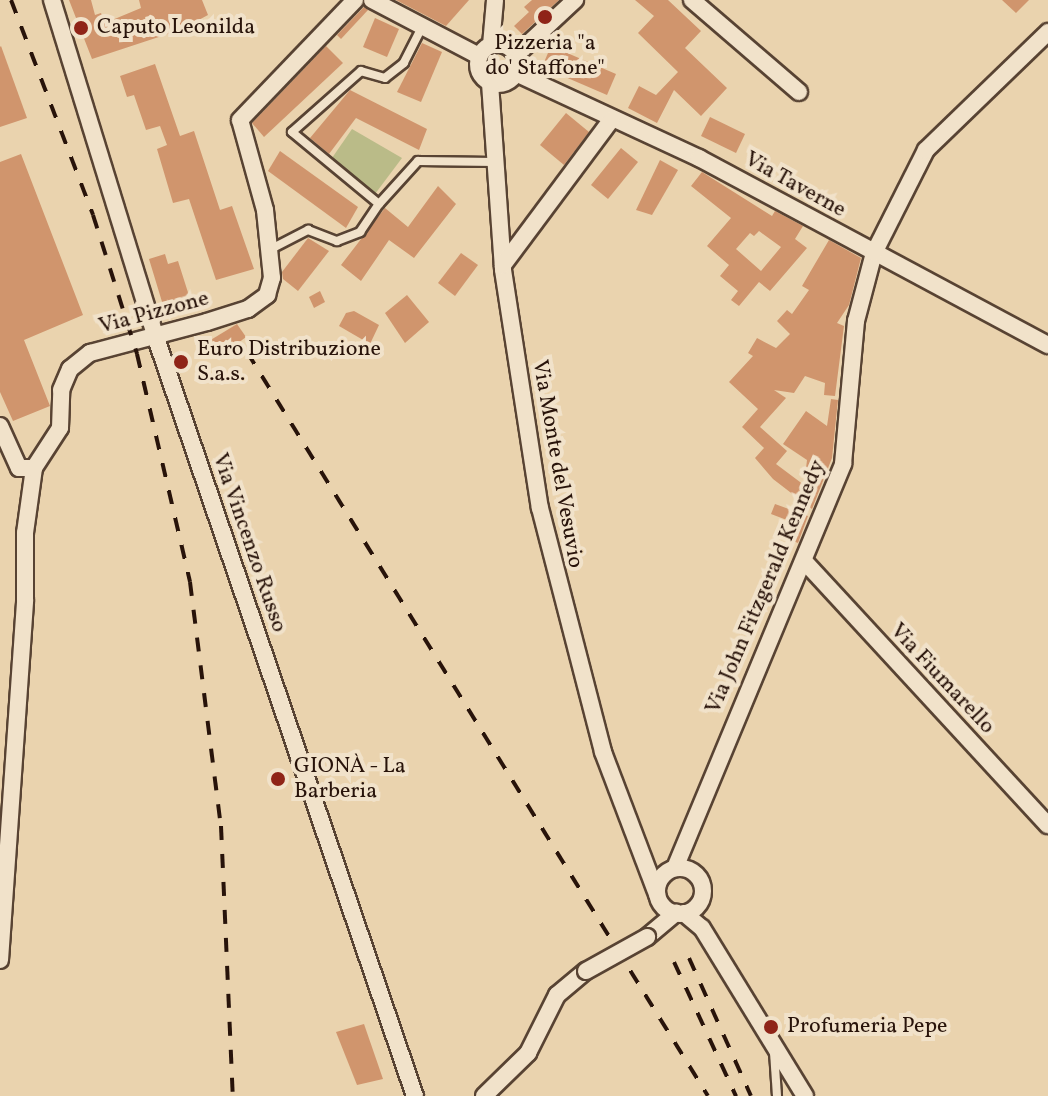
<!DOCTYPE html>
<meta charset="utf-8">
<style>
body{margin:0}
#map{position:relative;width:1048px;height:1096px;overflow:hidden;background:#ead3ae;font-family:Vollkorn,serif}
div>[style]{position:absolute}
.green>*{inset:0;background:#babb88}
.building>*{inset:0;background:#d0956d}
.roads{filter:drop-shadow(2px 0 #584333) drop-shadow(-2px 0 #584333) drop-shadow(0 2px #584333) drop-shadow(0 -2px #584333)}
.service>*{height:8px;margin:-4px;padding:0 4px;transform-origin:4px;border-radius:4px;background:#f1e2ca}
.minor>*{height:16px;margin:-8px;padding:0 8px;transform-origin:8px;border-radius:8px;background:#f1e2ca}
.minor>.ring{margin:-8px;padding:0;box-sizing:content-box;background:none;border:16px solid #f1e2ca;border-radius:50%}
.rail>*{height:4px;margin-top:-2px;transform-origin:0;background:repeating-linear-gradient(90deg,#28130a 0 14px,transparent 0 28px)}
.bridges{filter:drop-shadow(2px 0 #584333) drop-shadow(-2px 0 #584333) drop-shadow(0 2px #584333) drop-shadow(0 -2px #584333)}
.minor-bridge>*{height:16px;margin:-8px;padding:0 8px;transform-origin:8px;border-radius:8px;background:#f1e2ca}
.dots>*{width:22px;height:22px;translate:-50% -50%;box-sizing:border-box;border:4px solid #f1e2ca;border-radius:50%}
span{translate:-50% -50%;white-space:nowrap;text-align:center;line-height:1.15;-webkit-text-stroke:8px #f1e2ca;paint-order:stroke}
.poi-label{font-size:22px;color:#28130a}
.left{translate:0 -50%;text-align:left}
.street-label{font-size:22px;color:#28130a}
</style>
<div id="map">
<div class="green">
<i style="clip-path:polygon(352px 129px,402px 158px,375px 194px,332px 158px)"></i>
</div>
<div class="building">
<i style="clip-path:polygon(69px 0,91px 0,95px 15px,101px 13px,105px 23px,141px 8px,139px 0,202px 0,208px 15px,180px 30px,92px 59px)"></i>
<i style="clip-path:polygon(396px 0,469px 0,446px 26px)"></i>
<i style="clip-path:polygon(532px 0,559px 0,522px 34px,514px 26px,529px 12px,524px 7px)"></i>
<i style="clip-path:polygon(635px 0,668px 0,701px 31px,685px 48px,727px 88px,701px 116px,674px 90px,657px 123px,628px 108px,639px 86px,656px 95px,678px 72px,638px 33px,654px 16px)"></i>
<i style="clip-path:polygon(1002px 0,1029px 0,1016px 13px)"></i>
<i style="clip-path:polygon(364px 7px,368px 10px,341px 39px,337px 35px)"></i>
<i style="clip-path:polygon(375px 18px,399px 29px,387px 57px,363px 47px)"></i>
<i style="clip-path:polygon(422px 43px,442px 52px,421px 102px,397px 92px)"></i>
<i style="clip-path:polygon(1px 46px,27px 118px,0 127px,0 47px)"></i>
<i style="clip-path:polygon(326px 46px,343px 63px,264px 137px,252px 123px)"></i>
<i style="clip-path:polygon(551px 46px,616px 74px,607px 95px,542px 67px)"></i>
<i style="clip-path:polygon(155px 64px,180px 136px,194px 131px,220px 210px,232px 206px,254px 269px,216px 280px,189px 199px,173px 203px,157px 149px,167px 145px,160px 126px,146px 130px,134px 95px,127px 97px,120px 76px)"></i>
<i style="clip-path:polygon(350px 90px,427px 129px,419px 150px,356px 118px,329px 154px,310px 138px)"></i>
<i style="clip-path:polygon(566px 113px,589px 132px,564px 165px,540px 145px)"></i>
<i style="clip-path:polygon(710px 117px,745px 134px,736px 153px,701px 136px)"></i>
<i style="clip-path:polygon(621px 148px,638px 162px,608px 199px,591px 185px)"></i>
<i style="clip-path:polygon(280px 151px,358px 207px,346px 228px,268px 171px)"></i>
<i style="clip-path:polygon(21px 154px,83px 315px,24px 340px,50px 406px,13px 421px,0 392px,0 162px)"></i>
<i style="clip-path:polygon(660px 160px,678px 170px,652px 215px,636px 210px)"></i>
<i style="clip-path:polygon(evenodd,702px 172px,772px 216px,775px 211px,803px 226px,795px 239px,807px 248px,770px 291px,759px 282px,739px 306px,731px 300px,738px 291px,720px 276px,729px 265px,707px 246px,731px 218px,691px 186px,702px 172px,759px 231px,781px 247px,761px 271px,736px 249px,750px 233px,754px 236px,759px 231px)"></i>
<i style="clip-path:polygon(438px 186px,456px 204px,414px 258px,389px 240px,361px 281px,341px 265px,385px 208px,408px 227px)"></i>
<i style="clip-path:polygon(308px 238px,329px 251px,298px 291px,283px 279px,282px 272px)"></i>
<i style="clip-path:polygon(829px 240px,861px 258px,849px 305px,837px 323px,844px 326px,835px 396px,824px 395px,825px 383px,805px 376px,794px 393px,774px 390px,786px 398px,760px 427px,787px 451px,776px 464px,804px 485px,807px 460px,783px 444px,806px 411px,827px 426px,831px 399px,838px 400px,832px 458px,812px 509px,773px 479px,755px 458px,764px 448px,742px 427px,758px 409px,729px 382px,753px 356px,748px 353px,757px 338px,776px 348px,790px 334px,777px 321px,787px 310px,792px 314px,809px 290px,802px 286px)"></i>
<i style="clip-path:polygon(461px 253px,478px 265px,455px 296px,438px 283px)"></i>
<i style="clip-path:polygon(165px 254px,168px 264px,178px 261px,192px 305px,166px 315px,149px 259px)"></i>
<i style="clip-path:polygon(320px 291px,325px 302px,314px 308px,309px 297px)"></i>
<i style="clip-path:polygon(407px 295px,429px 322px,405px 343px,385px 313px)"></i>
<i style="clip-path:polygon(354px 311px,379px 325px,370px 344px,339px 326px,346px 313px)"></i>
<i style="clip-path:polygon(237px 324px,246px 337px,221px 356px,209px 341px)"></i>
<i style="clip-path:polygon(775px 504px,808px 516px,798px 543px,786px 538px,792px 522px,771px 514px)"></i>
<i style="clip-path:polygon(364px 1024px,383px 1079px,357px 1085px,336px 1032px)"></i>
</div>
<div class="roads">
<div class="service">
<i style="left:421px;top:29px;width:38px;rotate:117deg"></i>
<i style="left:404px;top:63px;width:24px;rotate:142deg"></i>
<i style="left:385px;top:78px;width:25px;rotate:-164deg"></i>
<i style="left:361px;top:71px;width:92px;rotate:138.5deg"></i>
<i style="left:292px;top:132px;width:113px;rotate:39.6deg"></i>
<i style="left:379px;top:204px;width:58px;rotate:-47.8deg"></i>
<i style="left:418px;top:161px;width:77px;rotate:0.7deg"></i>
<i style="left:271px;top:249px;width:42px;rotate:-27.2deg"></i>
<i style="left:308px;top:230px;width:31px;rotate:21deg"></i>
<i style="left:337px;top:241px;width:25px;rotate:-21deg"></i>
<i style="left:360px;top:232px;width:34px;rotate:-56deg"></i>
<i style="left:774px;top:1052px;width:44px;rotate:86.1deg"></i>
</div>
<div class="minor">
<i style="left:52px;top:0;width:354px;rotate:72.9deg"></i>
<i style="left:156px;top:338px;width:801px;rotate:71.14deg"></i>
<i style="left:372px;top:0;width:121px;rotate:27.6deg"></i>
<i style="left:692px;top:0;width:141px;rotate:40.7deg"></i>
<i class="ring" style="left:478px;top:44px;width:24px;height:24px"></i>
<i style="left:491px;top:45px;width:45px;rotate:-84.9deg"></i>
<i style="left:516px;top:55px;width:81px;rotate:-43deg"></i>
<i style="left:516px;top:73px;width:202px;rotate:24.9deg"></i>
<i style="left:699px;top:158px;width:396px;rotate:28.2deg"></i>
<i style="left:490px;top:83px;width:187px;rotate:86deg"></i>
<i style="left:503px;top:270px;width:241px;rotate:81.2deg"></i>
<i style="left:540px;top:508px;width:252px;rotate:75.5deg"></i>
<i style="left:603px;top:752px;width:152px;rotate:69.2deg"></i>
<i style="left:503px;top:265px;width:182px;rotate:-53.3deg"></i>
<i style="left:0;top:426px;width:46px;rotate:65.7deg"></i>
<i style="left:19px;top:468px;width:15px"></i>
<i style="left:805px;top:562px;width:358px;rotate:47.3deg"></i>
<i style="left:675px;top:868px;width:438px;rotate:-67.4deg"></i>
<i style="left:843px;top:464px;width:144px;rotate:-84.8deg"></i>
<i style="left:856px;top:321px;width:70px;rotate:-75.2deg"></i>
<i style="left:874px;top:253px;width:115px;rotate:-63.2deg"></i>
<i style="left:926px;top:150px;width:170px;rotate:-44deg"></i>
<i class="ring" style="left:657px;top:868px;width:30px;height:30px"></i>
<i style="left:684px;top:913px;width:23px;rotate:40deg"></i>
<i style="left:702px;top:928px;width:197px;rotate:58.5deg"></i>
<i style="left:647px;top:937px;width:38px;rotate:-40deg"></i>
<i style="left:0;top:960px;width:361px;rotate:-86deg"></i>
<i style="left:25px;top:600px;width:67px;rotate:-90deg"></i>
<i style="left:25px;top:533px;width:66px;rotate:-82.1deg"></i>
<i style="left:34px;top:468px;width:48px;rotate:-57deg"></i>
<i style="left:60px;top:428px;width:38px;rotate:-88deg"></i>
<i style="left:61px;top:390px;width:23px;rotate:-67deg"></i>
<i style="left:70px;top:369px;width:26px;rotate:-39deg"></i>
<i style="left:90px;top:353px;width:121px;rotate:-14.8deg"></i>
<i style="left:207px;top:322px;width:43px;rotate:-17.6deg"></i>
<i style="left:248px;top:309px;width:24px;rotate:-36deg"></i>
<i style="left:267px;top:295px;width:18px;rotate:-74deg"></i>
<i style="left:272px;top:278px;width:68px;rotate:-95.9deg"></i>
<i style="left:265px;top:210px;width:93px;rotate:-105.5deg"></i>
<i style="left:240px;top:120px;width:166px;rotate:-46.2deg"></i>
<i style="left:484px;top:1096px;width:62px;rotate:-44.3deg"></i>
<i style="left:528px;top:1053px;width:65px;rotate:-63.4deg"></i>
<i style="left:557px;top:995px;width:38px;rotate:-40deg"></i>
</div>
</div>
<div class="rail">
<i style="left:11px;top:0;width:230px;rotate:69.1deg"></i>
<i style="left:93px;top:215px;width:146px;rotate:72.4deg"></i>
<i style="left:137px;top:354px;width:234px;rotate:76.9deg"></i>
<i style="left:190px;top:582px;width:246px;rotate:82.8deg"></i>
<i style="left:221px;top:826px;width:270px;rotate:87.5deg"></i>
<i style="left:247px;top:352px;width:875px;rotate:58.22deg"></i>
<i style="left:689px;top:958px;width:151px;rotate:65.8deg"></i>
<i style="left:674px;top:962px;width:148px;rotate:65.2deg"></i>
</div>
<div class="bridges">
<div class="minor-bridge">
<i style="left:586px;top:971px;width:70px;rotate:-29.1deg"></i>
</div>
</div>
<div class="dots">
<i style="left:545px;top:17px;background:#8f2418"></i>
<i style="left:81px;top:28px;background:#8f2418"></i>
<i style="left:181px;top:362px;background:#8f2418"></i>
<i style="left:278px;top:779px;background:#8f2418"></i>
<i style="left:771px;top:1027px;background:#8f2418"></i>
</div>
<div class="poi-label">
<span class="left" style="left:97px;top:28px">Caputo Leonilda</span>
<span style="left:545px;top:56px">Pizzeria "a<br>do' Staffone"</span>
<span class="left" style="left:197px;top:362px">Euro Distribuzione<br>S.a.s.</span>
<span class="left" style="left:294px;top:779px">GIONÀ - La<br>Barberia</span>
<span class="left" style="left:787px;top:1027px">Profumeria Pepe</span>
</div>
<div class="street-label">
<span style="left:795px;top:185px;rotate:29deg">Via Taverne</span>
<span style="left:154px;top:313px;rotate:-15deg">Via Pizzone</span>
<span style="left:557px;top:464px;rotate:80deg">Via Monte del Vesuvio</span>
<span style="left:249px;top:543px;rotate:71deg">Via Vincenzo Russo</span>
<span style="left:766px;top:587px;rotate:-67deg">Via John Fitzgerald Kennedy</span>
<span style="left:942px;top:679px;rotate:47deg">Via Fiumarello</span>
</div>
</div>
